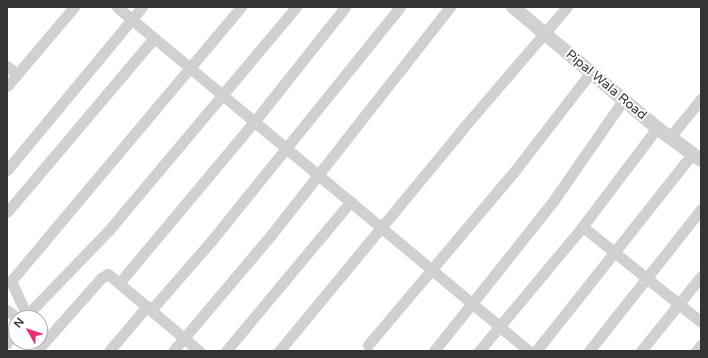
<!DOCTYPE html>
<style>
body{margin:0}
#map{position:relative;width:708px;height:358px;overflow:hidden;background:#fff;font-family:"Varela Round",sans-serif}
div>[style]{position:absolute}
.minor>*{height:11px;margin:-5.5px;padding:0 5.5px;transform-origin:5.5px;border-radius:5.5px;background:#d0d0d0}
.tertiary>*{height:14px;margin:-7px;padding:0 7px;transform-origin:7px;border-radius:7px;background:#d0d0d0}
span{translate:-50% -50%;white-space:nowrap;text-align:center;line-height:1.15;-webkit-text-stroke:4px #fff;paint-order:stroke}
.street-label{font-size:13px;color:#333}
.frame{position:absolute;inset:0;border:8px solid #333;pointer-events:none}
.north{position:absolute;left:8px;top:310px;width:40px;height:40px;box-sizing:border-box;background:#fff;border:1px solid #adadad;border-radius:50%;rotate:309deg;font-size:11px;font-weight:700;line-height:16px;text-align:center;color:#333}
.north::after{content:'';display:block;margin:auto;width:14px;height:18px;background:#f12e72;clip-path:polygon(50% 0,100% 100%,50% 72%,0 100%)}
</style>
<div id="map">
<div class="minor">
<i style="left:117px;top:7px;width:537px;rotate:39.86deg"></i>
<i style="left:7px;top:66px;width:13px;rotate:39deg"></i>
<i style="left:7px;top:86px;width:104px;rotate:-49.7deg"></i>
<i style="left:670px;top:137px;width:49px;rotate:-50.8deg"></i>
<i style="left:7px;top:170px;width:212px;rotate:-50.4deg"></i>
<i style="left:7px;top:212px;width:228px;rotate:-49.8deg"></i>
<i style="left:583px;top:227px;width:151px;rotate:38.8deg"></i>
<i style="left:120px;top:282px;width:209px;rotate:-50.1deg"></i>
<i style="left:254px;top:122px;width:147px;rotate:-51.6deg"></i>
<i style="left:7px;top:310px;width:13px;rotate:39deg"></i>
<i style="left:151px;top:310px;width:93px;rotate:-48.9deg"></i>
<i style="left:212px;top:240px;width:299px;rotate:-51.1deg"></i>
<i style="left:24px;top:318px;width:122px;rotate:-46deg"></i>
<i style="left:109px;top:230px;width:291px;rotate:-50deg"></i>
<i style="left:28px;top:318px;width:41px;rotate:-114.7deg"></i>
<i style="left:11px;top:281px;width:358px;rotate:-50deg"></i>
<i style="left:7px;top:343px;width:16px;rotate:-55deg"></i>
<i style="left:368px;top:345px;width:225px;rotate:-49.9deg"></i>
<i style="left:513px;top:173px;width:128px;rotate:-52.3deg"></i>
<i style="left:40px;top:347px;width:92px;rotate:-48.5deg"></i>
<i style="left:101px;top:278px;width:8px;rotate:-30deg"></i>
<i style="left:108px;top:274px;width:119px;rotate:40.2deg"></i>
<i style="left:109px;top:351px;width:59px;rotate:-49.8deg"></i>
<i style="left:173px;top:351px;width:152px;rotate:-49.8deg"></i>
<i style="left:271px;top:235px;width:290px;rotate:-51.9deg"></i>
<i style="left:226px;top:351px;width:195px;rotate:-50.2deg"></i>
<i style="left:279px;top:351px;width:291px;rotate:-50.4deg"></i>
<i style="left:464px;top:127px;width:158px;rotate:-49.4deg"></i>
<i style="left:434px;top:351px;width:193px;rotate:-51.5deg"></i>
<i style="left:554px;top:200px;width:123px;rotate:-55.3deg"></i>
<i style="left:479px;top:351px;width:156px;rotate:-50.2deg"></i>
<i style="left:579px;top:231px;width:129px;rotate:-52.9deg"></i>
<i style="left:536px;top:351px;width:253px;rotate:-51.6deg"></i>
<i style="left:589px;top:351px;width:181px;rotate:-51.7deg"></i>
<i style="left:641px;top:351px;width:96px;rotate:-51.3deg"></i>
<i style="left:696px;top:351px;width:8px;rotate:-50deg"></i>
</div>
<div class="tertiary">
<i style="left:513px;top:7px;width:188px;rotate:40deg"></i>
<i style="left:657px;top:128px;width:54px;rotate:36deg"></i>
</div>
<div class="street-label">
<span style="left:606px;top:85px;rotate:40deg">Pipal Wala Road</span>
</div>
<div class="frame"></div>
<div class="north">N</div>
</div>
